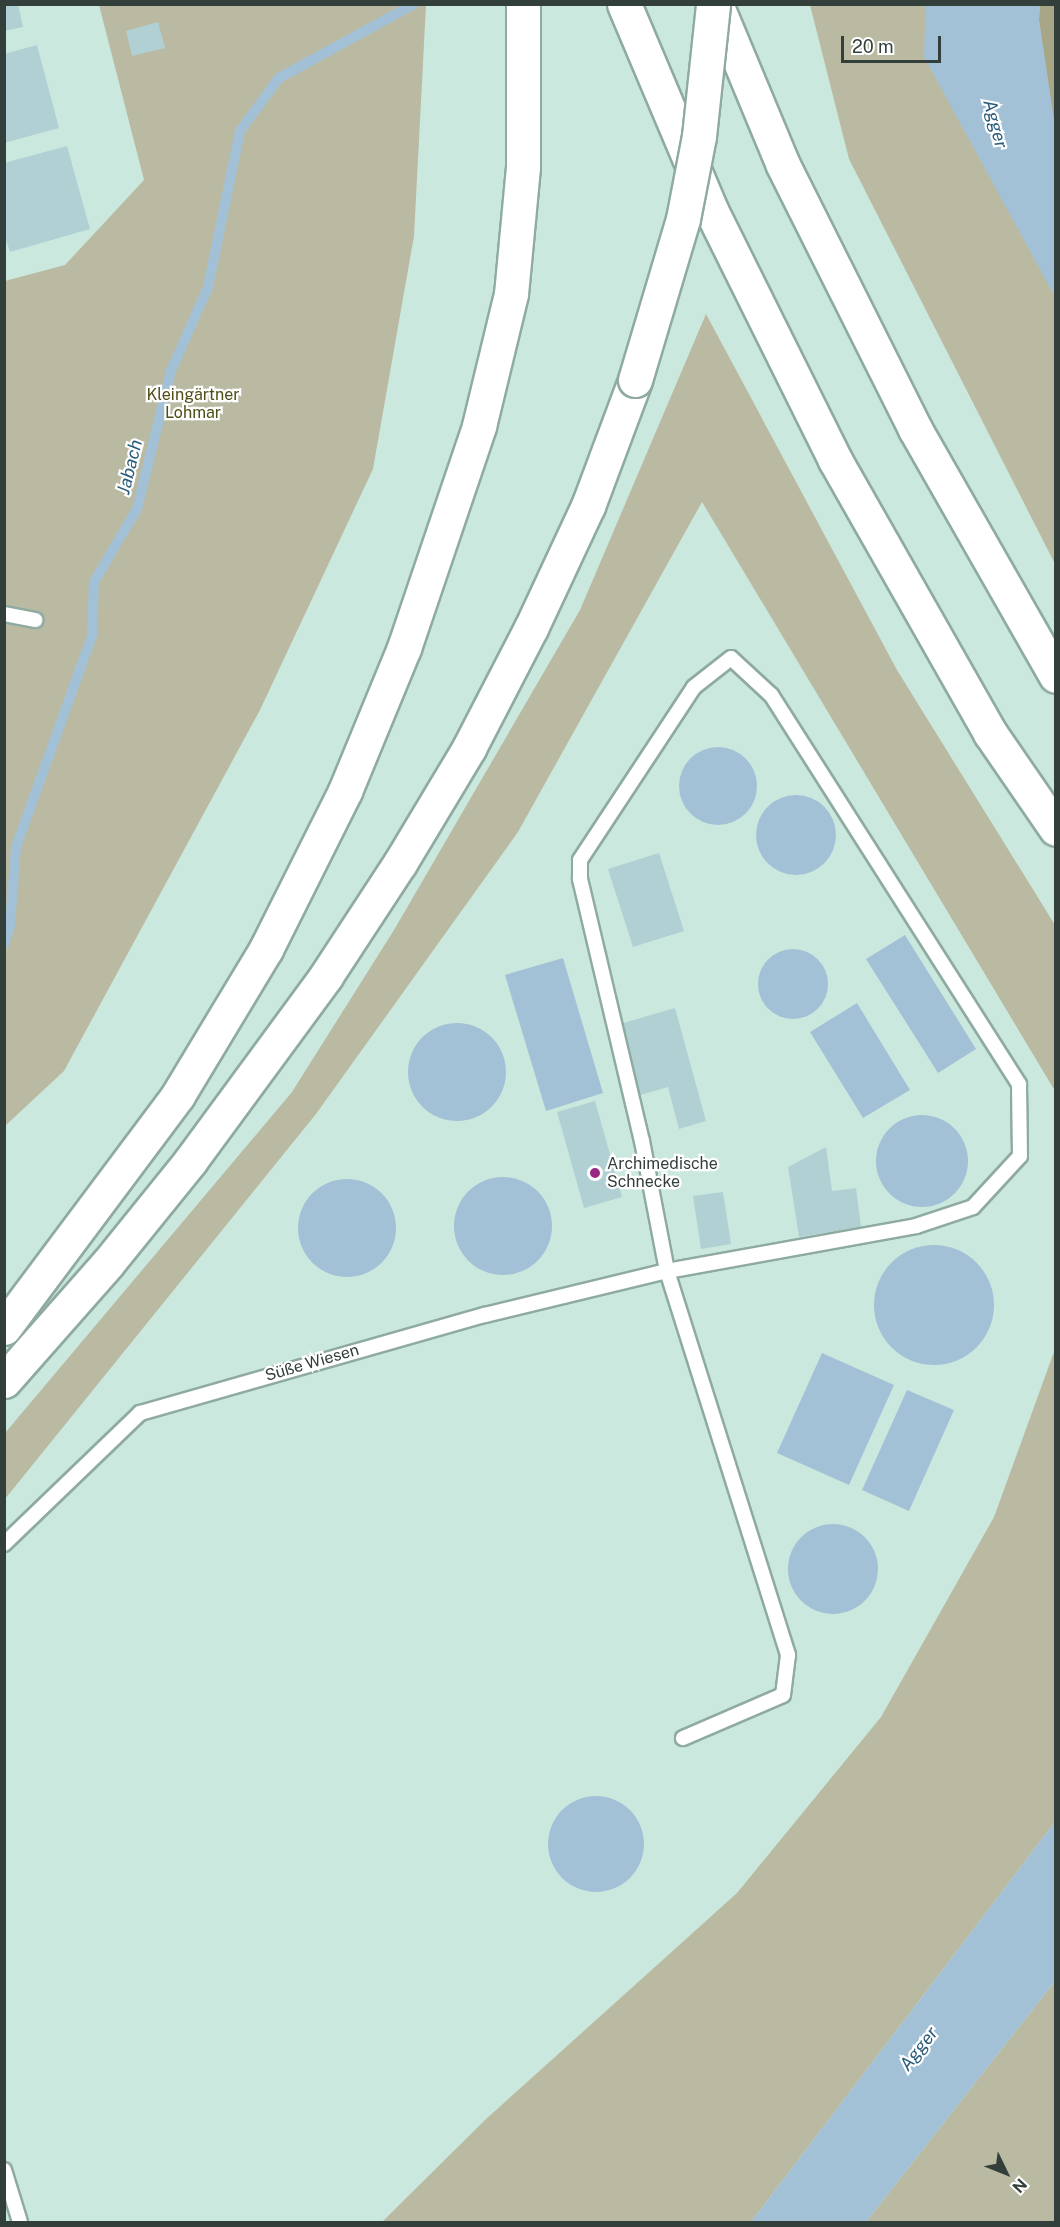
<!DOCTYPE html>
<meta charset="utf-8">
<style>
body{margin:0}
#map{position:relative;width:1060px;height:2227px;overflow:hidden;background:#cbe8de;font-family:"Public Sans",sans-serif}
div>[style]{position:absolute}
.green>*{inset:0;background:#babaa3}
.forest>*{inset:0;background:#a7a788}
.water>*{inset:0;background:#a3c1d6}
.round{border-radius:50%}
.stream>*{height:10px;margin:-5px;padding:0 5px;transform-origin:5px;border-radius:5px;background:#a3c1d6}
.building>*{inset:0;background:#b0d0d4}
.roads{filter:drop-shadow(2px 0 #8faba1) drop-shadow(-2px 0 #8faba1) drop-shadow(0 2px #8faba1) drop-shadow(0 -2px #8faba1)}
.service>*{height:14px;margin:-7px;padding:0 7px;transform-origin:7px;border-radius:7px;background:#fff}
.motorway>*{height:33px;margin:-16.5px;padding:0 16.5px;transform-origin:16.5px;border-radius:16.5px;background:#fff}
.bridges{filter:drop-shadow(2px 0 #8faba1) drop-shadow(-2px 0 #8faba1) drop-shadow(0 2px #8faba1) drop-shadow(0 -2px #8faba1)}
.motorway-bridge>*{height:33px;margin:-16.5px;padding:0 16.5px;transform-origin:16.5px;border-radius:16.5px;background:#fff}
.dots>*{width:16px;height:16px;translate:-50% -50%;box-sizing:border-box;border:3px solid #fff;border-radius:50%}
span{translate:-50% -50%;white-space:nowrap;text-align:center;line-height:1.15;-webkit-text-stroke:4.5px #fff;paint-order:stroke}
.park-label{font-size:16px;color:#4f4d17}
.poi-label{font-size:16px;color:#333f3b}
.left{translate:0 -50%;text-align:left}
.street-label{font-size:16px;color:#333f3b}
.water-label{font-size:18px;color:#2a5c7b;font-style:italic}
.frame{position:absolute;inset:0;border:6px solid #333f3b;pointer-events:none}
.north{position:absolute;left:976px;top:2143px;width:60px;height:60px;-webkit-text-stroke:4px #fff;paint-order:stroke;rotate:133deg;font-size:16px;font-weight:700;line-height:24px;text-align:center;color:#333f3b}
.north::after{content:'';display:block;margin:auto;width:21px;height:27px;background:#333f3b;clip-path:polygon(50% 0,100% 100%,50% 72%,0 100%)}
.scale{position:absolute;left:841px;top:36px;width:100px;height:27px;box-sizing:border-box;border:3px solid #333f3b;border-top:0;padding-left:8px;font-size:18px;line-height:21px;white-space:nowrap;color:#333f3b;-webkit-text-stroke:4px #fff;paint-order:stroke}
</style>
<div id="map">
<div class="green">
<i style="clip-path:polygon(99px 5px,426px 5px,414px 236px,373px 469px,260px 710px,64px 1071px,5px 1126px,5px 281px,65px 265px,144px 180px)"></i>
<i style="clip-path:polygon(810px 5px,1055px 5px,1055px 564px,849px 159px)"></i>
<i style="clip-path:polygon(706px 314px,897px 670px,1055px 925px,1055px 1091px,702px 502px,518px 832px,316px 1114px,5px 1499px,5px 1433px,292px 1092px,394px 930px,580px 610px)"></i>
<i style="clip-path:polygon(1055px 1349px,1055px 1822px,751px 2222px,382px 2222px,485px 2120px,737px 1893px,881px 1717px,994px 1517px)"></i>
<i style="clip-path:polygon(1055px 1981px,1055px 2222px,866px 2222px)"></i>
</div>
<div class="forest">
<i style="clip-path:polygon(1040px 5px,1055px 5px,1055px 127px,1039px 20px)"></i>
</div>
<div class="water">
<i style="clip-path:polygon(926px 5px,1040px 5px,1039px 20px,1055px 127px,1055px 297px,924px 57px)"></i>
<i class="round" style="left:679px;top:747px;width:78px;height:78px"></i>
<i class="round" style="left:756px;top:795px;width:80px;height:80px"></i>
<i style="clip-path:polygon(905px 935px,976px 1049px,938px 1073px,866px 959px)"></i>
<i class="round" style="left:758px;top:949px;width:70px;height:70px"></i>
<i style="clip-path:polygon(563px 958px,603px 1093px,546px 1111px,505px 975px)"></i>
<i style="clip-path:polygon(857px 1003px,910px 1090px,863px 1118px,810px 1032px)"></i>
<i class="round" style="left:408px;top:1023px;width:98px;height:98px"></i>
<i class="round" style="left:876px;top:1115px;width:92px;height:92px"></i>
<i class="round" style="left:454px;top:1177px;width:98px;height:98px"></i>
<i class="round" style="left:298px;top:1179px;width:98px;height:98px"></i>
<i class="round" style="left:874px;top:1245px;width:120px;height:120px"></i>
<i style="clip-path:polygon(822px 1353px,894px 1385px,849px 1485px,777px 1453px)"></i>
<i style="clip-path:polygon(907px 1390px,954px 1410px,909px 1511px,862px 1490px)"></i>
<i class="round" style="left:788px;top:1524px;width:90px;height:90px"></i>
<i class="round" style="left:548px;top:1796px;width:96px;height:96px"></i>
<i style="clip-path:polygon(1055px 1822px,1055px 1981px,866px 2222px,751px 2222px)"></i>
</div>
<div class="stream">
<i style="left:4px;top:944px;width:20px;rotate:-72deg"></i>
<i style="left:10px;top:925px;width:78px;rotate:-85.6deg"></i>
<i style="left:16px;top:847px;width:224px;rotate:-70.2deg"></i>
<i style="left:92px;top:636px;width:54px;rotate:-87.9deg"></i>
<i style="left:94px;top:582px;width:85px;rotate:-59.5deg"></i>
<i style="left:137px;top:509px;width:142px;rotate:-76.2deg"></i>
<i style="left:171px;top:371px;width:92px;rotate:-66.2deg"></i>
<i style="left:208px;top:287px;width:159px;rotate:-78.4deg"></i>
<i style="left:240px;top:131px;width:66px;rotate:-53.7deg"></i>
<i style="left:279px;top:78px;width:154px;rotate:-28.7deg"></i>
</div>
<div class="building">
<i style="clip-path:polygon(4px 4px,18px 4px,23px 27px,4px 31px)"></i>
<i style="clip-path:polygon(158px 22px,165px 48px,132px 56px,126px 31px)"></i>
<i style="clip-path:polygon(37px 45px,59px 128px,4px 143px,4px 54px)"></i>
<i style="clip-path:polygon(67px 146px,90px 229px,10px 252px,4px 233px,4px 163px)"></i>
<i style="clip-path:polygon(659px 853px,684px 931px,633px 947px,608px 869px)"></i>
<i style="clip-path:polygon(675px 1008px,706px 1121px,679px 1129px,668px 1087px,640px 1095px,620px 1024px)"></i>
<i style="clip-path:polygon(595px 1101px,622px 1197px,584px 1208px,557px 1112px)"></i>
<i style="clip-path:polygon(826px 1147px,832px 1191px,856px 1188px,861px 1227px,799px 1237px,788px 1167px)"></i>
<i style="clip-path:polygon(723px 1192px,731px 1244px,701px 1249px,693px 1196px)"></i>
</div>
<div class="roads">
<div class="service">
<i style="left:4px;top:614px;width:32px;rotate:11deg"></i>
<i style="left:4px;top:1544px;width:189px;rotate:-43.9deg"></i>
<i style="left:140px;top:1413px;width:359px;rotate:-15.9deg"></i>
<i style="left:485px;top:1315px;width:187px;rotate:-13.6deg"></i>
<i style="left:667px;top:1271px;width:253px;rotate:-10.2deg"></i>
<i style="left:916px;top:1226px;width:60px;rotate:-18.4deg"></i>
<i style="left:973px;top:1207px;width:69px;rotate:-47.3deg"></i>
<i style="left:1020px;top:1156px;width:72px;rotate:-90.8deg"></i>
<i style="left:1019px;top:1084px;width:461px;rotate:-122.5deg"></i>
<i style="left:771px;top:695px;width:54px;rotate:-137.2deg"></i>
<i style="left:731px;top:658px;width:47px;rotate:141.9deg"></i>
<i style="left:694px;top:687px;width:207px;rotate:123.4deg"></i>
<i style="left:580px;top:860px;width:19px;rotate:90deg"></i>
<i style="left:580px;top:879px;width:269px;rotate:76.7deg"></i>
<i style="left:642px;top:1141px;width:132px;rotate:79.1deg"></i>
<i style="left:667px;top:1271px;width:403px;rotate:72.5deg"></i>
<i style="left:788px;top:1655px;width:40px;rotate:97.1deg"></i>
<i style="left:783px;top:1695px;width:109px;rotate:156.7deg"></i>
<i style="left:4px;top:2170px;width:54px;rotate:72.9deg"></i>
</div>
<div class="motorway">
<i style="left:624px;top:4px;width:226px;rotate:67.1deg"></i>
<i style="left:712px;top:212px;width:277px;rotate:63.6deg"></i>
<i style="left:835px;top:460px;width:314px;rotate:60.4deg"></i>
<i style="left:990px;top:733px;width:116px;rotate:55.5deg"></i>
<i style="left:716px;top:4px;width:174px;rotate:67.4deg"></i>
<i style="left:783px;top:165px;width:295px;rotate:63.4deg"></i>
<i style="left:915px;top:429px;width:284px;rotate:60.3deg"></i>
<i style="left:4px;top:1328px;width:291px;rotate:-53.2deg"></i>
<i style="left:178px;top:1095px;width:170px;rotate:-58.9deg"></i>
<i style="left:266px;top:949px;width:177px;rotate:-63.4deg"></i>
<i style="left:345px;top:791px;width:155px;rotate:-67.6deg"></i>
<i style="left:404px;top:648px;width:234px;rotate:-71.3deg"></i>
<i style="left:479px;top:426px;width:136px;rotate:-76.4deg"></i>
<i style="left:511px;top:294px;width:128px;rotate:-84.6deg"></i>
<i style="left:523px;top:167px;width:163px;rotate:-90deg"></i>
<i style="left:4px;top:1381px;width:157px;rotate:-48.6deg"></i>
<i style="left:108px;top:1263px;width:132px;rotate:-51.1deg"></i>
<i style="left:191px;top:1160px;width:228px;rotate:-53.7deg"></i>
<i style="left:326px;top:976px;width:135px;rotate:-56.8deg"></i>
<i style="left:400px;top:863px;width:134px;rotate:-59deg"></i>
<i style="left:469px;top:748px;width:135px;rotate:-62.7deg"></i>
<i style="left:531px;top:628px;width:135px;rotate:-65deg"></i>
<i style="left:588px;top:506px;width:134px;rotate:-69.5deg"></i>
</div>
</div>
<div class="bridges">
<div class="motorway-bridge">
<i style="left:635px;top:380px;width:168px;rotate:-73.4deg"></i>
<i style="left:683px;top:219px;width:85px;rotate:-79.1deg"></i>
<i style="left:699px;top:136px;width:133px;rotate:-83.9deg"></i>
</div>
</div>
<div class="dots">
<i style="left:595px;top:1173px;background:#992784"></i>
</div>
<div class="park-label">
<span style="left:193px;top:404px">Kleingärtner<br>Lohmar</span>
</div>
<div class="poi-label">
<span class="left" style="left:607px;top:1173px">Archimedische<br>Schnecke</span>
</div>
<div class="street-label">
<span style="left:312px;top:1363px;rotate:-16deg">Süße Wiesen</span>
</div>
<div class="water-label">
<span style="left:995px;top:124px;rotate:75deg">Agger</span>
<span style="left:130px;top:467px;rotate:-76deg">Jabach</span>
<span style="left:919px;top:2049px;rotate:-52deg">Agger</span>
</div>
<div class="frame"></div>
<div class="north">N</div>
<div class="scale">20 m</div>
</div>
